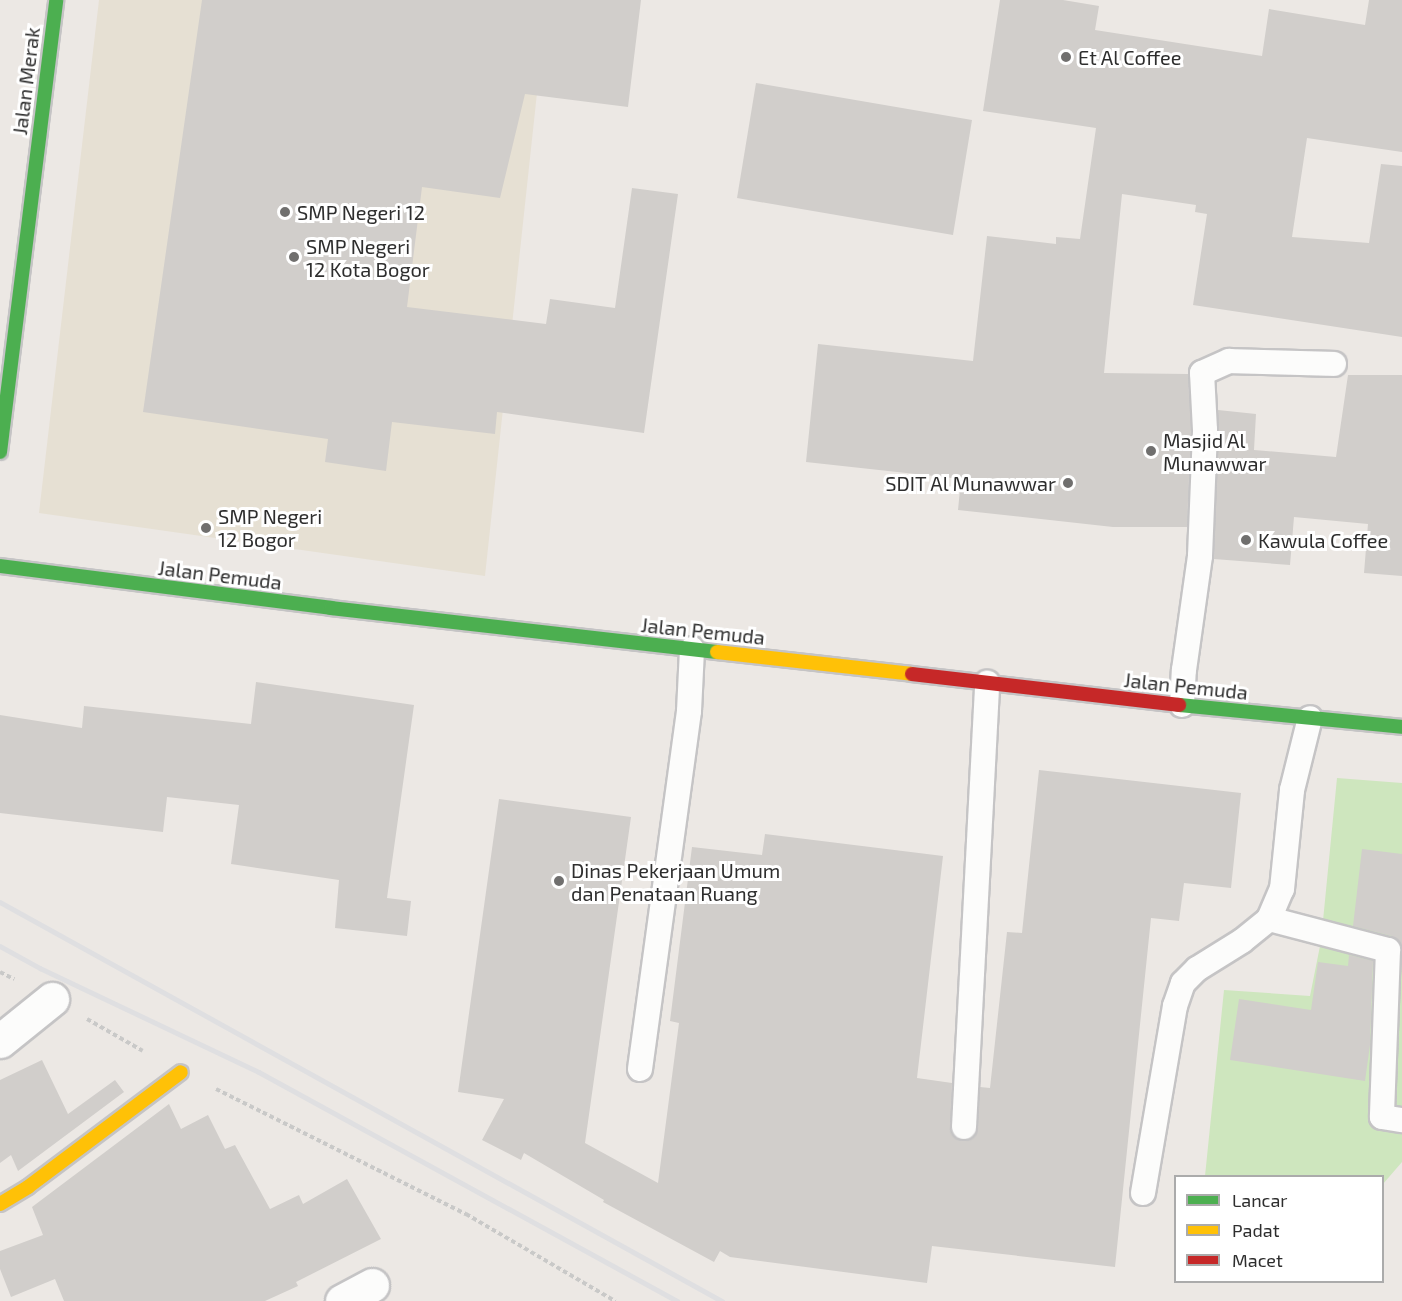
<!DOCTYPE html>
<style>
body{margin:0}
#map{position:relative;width:1402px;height:1301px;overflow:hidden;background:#ece8e4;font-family:"Exo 2",sans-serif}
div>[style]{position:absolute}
.education>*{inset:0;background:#e6e0d3}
.green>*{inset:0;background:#cee6be}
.building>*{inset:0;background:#d1cecb}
.path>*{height:4px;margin-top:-2px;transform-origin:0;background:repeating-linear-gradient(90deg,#c9c9c8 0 4.5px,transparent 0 7.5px)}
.roads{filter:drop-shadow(2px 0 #c5c4c5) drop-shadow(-2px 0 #c5c4c5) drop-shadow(0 2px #c5c4c5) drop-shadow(0 -2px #c5c4c5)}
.lane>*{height:24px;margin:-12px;padding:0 12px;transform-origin:12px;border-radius:12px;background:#fcfcfb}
.street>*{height:33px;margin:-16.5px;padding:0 16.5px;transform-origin:16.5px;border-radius:16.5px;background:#fcfcfb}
.fast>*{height:14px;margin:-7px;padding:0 7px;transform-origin:7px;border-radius:7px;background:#4caf50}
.slow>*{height:14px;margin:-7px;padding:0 7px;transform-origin:7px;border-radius:7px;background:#ffc107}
.jam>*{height:14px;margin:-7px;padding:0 7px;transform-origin:7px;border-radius:7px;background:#c62828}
.rail>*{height:4.5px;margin:-2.25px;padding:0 2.25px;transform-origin:2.25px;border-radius:2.25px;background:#dfdfe1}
.dots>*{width:16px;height:16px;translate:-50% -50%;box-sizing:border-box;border:3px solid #fff;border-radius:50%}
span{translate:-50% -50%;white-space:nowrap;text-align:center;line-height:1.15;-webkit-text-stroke:6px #fff;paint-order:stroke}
.poi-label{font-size:20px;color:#2e2e2e}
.left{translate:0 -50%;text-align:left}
.right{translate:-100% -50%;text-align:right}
.street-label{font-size:20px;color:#2e2e2e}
.legend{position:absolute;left:1174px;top:1175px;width:210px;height:108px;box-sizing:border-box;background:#fff;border:2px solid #ababab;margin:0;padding:8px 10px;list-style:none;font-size:18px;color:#2e2e2e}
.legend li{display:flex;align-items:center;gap:12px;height:30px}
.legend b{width:30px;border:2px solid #ababab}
</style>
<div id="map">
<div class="education">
<i style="clip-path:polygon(99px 0,547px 0,485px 576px,39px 513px)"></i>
</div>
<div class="green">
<i style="clip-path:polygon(1337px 778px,1402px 783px,1402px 1162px,1383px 1184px,1382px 1176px,1205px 1176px,1224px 990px,1310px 996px,1321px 941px)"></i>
</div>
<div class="building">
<i style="clip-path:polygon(202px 0,641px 0,628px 107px,525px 94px,500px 198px,422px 187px,407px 307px,546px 324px,550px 299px,615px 308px,632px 188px,678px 194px,644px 433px,497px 412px,495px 434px,392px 422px,386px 471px,325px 462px,328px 439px,143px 412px)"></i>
<i style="clip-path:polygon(1000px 0,1063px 0,1099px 6px,1095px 30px,1262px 56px,1269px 9px,1365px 25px,1369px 0,1402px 0,1402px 152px,1307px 138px,1292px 237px,1369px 243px,1381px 164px,1402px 166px,1402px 337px,1193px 305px,1207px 214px,1195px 212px,1196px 205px,1122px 194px,1104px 373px,1188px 374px,1191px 430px,1187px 527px,1113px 527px,958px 510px,961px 479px,806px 462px,818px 344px,973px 361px,987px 236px,1056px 244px,1056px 237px,1080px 239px,1096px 128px,983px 111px)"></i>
<i style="clip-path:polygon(756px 83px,972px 120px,953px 235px,737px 198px)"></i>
<i style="clip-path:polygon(1348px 375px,1402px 375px,1402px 576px,1364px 573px,1368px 524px,1294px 517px,1290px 565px,1214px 559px,1218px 410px,1256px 414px,1254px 450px,1336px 457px)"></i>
<i style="clip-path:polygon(256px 682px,414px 705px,387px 898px,411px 901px,407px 936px,335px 928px,339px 880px,231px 864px,239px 805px,167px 797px,163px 832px,0 813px,0 715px,82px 728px,84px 706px,251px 724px)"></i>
<i style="clip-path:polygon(1039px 770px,1241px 793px,1231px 888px,1184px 883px,1179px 921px,1151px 918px,1115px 1267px,932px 1246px,927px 1283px,730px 1257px,720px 1251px,714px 1262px,603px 1202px,604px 1200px,524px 1153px,521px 1160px,482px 1140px,504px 1099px,458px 1092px,499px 799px,631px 817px,585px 1143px,658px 1183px,679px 1023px,670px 1021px,692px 847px,762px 855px,765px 834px,943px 856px,917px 1078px,952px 1083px,951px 1133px,957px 1139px,970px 1140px,978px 1128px,980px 1087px,990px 1088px,1007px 932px,1022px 933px)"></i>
<i style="clip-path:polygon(1362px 849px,1402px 854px,1402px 949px,1398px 940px,1392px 936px,1353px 926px)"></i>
<i style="clip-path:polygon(1349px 955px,1373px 961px,1370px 1045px,1365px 1081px,1230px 1060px,1239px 999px,1311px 1010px,1318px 962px,1348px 966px)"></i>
<i style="clip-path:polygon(42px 1060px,68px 1114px,115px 1080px,124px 1092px,18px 1171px,11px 1155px,0 1163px,0 1080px)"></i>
<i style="clip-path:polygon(169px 1104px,181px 1129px,208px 1115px,225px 1149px,235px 1145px,270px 1209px,299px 1195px,303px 1204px,347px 1179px,381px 1239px,296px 1282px,298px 1286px,265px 1301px,64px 1301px,55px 1279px,11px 1297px,0 1269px,0 1251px,43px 1235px,32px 1207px)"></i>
</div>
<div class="path">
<i style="left:0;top:972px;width:16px;rotate:27deg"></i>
<i style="left:87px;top:1019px;width:64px;rotate:29.7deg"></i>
<i style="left:216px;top:1089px;width:280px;rotate:26.6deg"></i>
<i style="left:466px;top:1214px;width:173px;rotate:30.3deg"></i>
</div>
<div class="roads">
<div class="lane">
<i style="left:1182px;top:705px;width:35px;rotate:-87deg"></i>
<i style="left:1184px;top:670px;width:115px;rotate:-82deg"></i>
<i style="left:1200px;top:556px;width:126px;rotate:-87.7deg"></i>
<i style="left:1205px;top:430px;width:57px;rotate:-93deg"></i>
<i style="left:1202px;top:373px;width:30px;rotate:-24deg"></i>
<i style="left:1229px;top:361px;width:105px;rotate:1.6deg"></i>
<i style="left:1269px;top:919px;width:123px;rotate:14.6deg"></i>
<i style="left:1388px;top:950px;width:167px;rotate:92.1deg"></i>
<i style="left:1382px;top:1117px;width:20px;rotate:9deg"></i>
<i style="left:640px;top:1069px;width:361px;rotate:-82.2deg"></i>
<i style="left:689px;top:711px;width:62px;rotate:-87.2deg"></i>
<i style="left:964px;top:1127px;width:445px;rotate:-87deg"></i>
<i style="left:1143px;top:1193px;width:190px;rotate:-80.3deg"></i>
<i style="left:1175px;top:1006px;width:24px;rotate:-71deg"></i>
<i style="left:1183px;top:983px;width:20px;rotate:-45deg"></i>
<i style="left:1197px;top:969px;width:53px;rotate:-31.9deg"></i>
<i style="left:1242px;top:941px;width:35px;rotate:-39deg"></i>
<i style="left:1269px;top:919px;width:33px;rotate:-67deg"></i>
<i style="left:1282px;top:889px;width:100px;rotate:-84.2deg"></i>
<i style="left:1292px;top:790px;width:74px;rotate:-76deg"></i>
</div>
<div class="street">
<i style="left:0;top:1041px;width:67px;rotate:-38.9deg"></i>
<i style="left:342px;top:1301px;width:34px;rotate:-28deg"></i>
</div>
<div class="fast">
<i style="left:0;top:452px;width:455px;rotate:-82.9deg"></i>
<i style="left:0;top:566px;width:334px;rotate:7.2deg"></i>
<i style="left:331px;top:608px;width:388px;rotate:6.5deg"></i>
<i style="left:1179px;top:705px;width:224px;rotate:5.6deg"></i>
</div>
<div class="slow">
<i style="left:717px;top:652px;width:196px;rotate:6.4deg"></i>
<i style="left:0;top:1204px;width:33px;rotate:-31deg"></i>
<i style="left:28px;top:1187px;width:191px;rotate:-36.9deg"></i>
</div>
<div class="jam">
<i style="left:912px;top:674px;width:269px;rotate:6.6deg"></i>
</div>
</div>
<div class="rail">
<i style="left:0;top:902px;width:825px;rotate:28.93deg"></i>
<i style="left:0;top:946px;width:46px;rotate:28.8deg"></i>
<i style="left:40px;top:968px;width:242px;rotate:25.4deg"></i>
<i style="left:259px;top:1072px;width:477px;rotate:28.7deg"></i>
</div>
<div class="dots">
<i style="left:1066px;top:57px;background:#706f6e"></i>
<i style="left:285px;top:212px;background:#706f6e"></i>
<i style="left:294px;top:257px;background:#706f6e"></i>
<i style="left:1151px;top:451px;background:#706f6e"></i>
<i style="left:1068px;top:483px;background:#706f6e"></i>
<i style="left:206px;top:528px;background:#706f6e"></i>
<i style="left:1246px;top:540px;background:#706f6e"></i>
<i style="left:559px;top:881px;background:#706f6e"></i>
</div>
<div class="poi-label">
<span class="left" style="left:1078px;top:57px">Et Al Coffee</span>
<span class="left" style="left:297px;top:212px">SMP Negeri 12</span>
<span class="left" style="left:306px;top:258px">SMP Negeri<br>12 Kota Bogor</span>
<span class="left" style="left:1163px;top:452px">Masjid Al<br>Munawwar</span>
<span class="right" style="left:1056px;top:483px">SDIT Al Munawwar</span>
<span class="left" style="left:218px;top:528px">SMP Negeri<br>12 Bogor</span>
<span class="left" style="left:1258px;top:540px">Kawula Coffee</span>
<span class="left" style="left:571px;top:882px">Dinas Pekerjaan Umum<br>dan Penataan Ruang</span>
</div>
<div class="street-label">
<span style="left:26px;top:81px;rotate:-83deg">Jalan Merak</span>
<span style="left:220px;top:575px;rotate:7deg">Jalan Pemuda</span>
<span style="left:703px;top:631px;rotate:6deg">Jalan Pemuda</span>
<span style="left:1186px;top:686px;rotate:6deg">Jalan Pemuda</span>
</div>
<ul class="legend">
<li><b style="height:8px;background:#4caf50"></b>Lancar</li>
<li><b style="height:8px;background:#ffc107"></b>Padat</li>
<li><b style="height:8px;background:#c62828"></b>Macet</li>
</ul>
</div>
